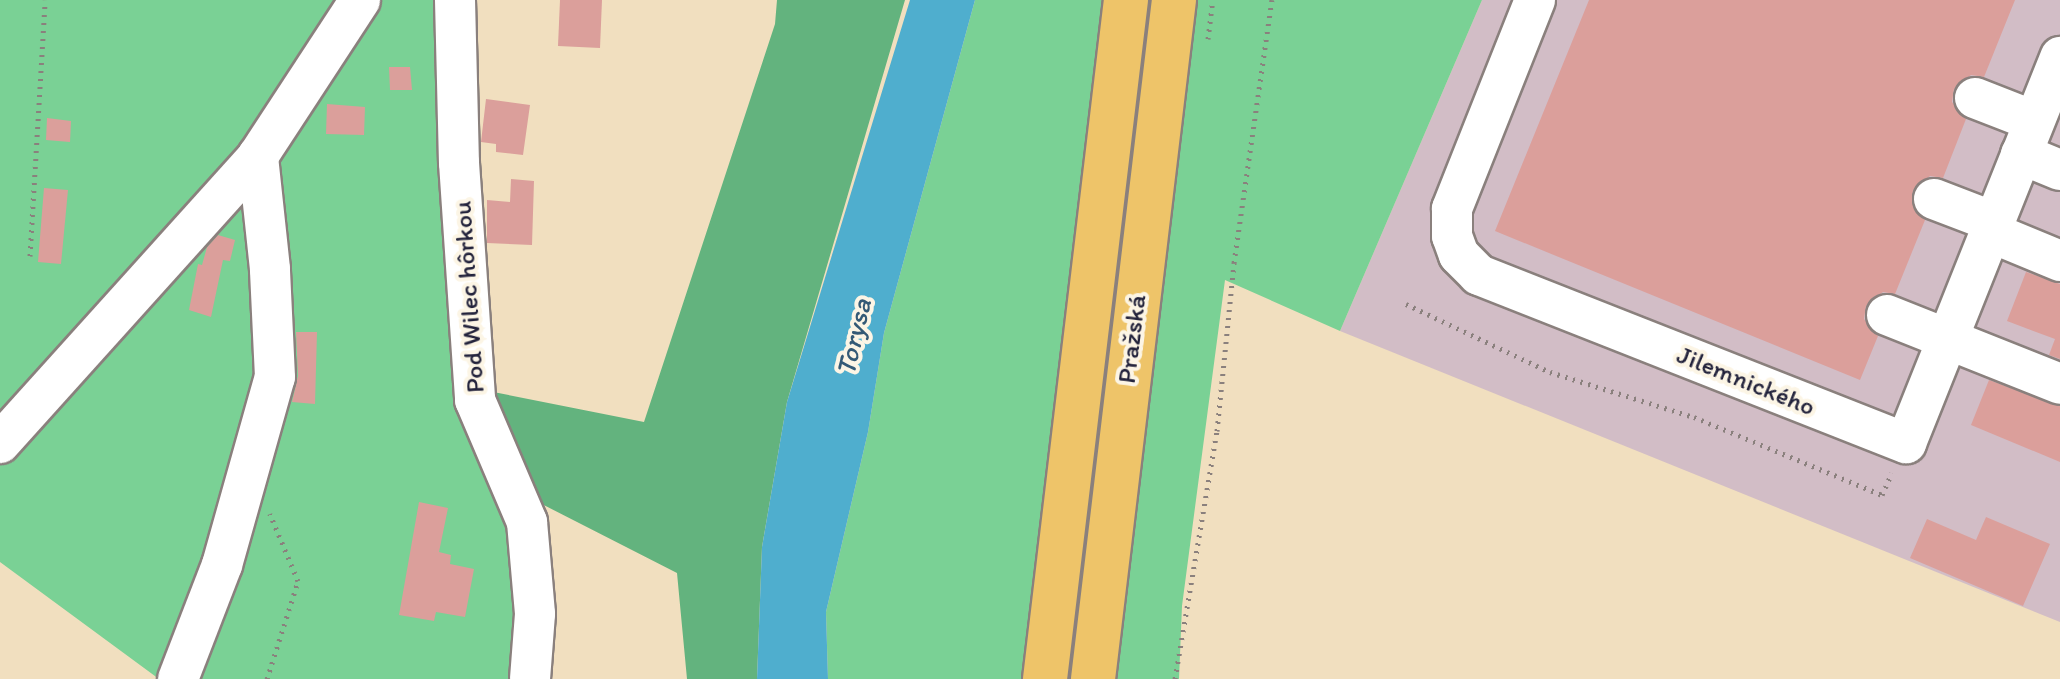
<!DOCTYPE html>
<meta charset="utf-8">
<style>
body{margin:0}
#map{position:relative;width:2060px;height:679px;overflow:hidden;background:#f1dfbf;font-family:Itim,sans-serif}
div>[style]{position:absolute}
.industrial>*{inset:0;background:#d2bdc6}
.green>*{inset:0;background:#7ad195}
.forest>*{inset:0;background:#63b37e}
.water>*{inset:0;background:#4faece}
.building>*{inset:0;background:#db9f9b}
.path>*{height:5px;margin-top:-2.5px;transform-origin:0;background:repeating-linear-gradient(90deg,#8a807d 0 2px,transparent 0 8px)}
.roads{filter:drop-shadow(2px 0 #8a807d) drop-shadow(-2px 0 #8a807d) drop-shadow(0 2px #8a807d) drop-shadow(0 -2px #8a807d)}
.minor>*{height:40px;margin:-20px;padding:0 20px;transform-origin:20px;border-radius:20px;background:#fff}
.major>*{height:44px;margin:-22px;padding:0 22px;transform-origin:22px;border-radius:22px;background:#eec469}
span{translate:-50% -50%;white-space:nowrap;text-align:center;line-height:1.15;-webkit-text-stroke:8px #fcf5e5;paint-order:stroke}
.street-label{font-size:26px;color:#22223b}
.water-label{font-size:28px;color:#345a76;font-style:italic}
</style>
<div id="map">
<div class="industrial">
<i style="clip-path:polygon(1482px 0,2060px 0,2060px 622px,1340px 331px)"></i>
</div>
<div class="green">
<i style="clip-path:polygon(0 0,434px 0,435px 78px,455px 221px,460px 350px,530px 498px,517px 679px,159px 679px,0 562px)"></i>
<i style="clip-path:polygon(975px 0,1482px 0,1340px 331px,1225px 280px,1182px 606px,1179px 679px,828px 679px,826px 612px,868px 432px,884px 333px)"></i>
</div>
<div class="forest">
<i style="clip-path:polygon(777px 0,905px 0,787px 402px,762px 547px,757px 679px,687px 679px,677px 573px,530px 498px,478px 389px,644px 422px,775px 24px)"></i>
</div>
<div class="water">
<i style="clip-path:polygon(910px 0,975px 0,884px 333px,868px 432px,826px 612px,828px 679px,757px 679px,762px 547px,787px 402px)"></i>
</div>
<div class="building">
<i style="clip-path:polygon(560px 0,602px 0,600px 48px,558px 46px)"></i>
<i style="clip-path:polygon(1589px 0,2015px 0,1984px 77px,1971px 75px,1954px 89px,1952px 102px,1966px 119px,1943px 178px,1930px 176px,1913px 190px,1912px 203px,1925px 220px,1895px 294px,1883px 292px,1866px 306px,1864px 319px,1878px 336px,1860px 380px,1495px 231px)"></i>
<i style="clip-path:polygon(389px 67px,410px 67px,412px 90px,390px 90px)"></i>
<i style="clip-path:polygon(486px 99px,530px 105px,523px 155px,496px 152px,496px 144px,481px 142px)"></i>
<i style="clip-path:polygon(327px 104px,365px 107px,364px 135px,326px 134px)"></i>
<i style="clip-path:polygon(47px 118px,71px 121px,70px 142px,46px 140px)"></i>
<i style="clip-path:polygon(511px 179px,534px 181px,532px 245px,487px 243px,487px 200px,510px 202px)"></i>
<i style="clip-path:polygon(44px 188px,68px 190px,61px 264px,38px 262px)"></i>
<i style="clip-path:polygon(218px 235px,235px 240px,230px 261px,223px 260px,211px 317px,189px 310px,198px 264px,202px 265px,207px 247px)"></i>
<i style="clip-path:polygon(2026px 272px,2060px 284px,2060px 359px,2049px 355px,2055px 339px,2007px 321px)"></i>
<i style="clip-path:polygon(296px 332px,317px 332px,315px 404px,292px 402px,298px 376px)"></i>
<i style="clip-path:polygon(1989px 380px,2060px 406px,2060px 462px,1971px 425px)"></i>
<i style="clip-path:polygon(419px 502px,448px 508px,439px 552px,451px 555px,450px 564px,474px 569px,465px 617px,436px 612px,434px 621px,399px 615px)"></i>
<i style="clip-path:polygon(1986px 517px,2050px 544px,2023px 606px,1910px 558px,1927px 519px,1976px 540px)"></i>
</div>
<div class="path">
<i style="left:1208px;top:39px;width:39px;rotate:-83deg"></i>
<i style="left:30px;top:256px;width:256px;rotate:-86.6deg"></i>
<i style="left:1406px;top:304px;width:159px;rotate:25.3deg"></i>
<i style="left:1550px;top:372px;width:151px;rotate:17.4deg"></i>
<i style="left:1694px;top:417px;width:204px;rotate:22.5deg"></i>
<i style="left:1882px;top:495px;width:24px;rotate:-66deg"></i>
<i style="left:267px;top:679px;width:103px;rotate:-72.4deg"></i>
<i style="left:298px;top:581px;width:73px;rotate:-112.7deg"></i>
<i style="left:1175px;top:679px;width:252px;rotate:-80.4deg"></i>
<i style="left:1217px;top:431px;width:169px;rotate:-84.2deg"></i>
<i style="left:1234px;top:263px;width:266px;rotate:-81.8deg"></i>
</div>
<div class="roads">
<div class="minor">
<i style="left:455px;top:0;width:163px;rotate:88.6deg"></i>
<i style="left:459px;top:163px;width:238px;rotate:86.1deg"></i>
<i style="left:475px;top:400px;width:133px;rotate:66.9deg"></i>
<i style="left:527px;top:522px;width:92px;rotate:85deg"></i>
<i style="left:535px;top:614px;width:65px;rotate:94.4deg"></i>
<i style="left:1535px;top:0;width:225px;rotate:111.7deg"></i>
<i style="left:1452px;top:209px;width:27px;rotate:90deg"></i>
<i style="left:1452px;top:236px;width:20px;rotate:70deg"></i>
<i style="left:1459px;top:255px;width:28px;rotate:45deg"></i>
<i style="left:1479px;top:275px;width:459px;rotate:21.5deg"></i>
<i style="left:1906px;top:443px;width:416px;rotate:-68.2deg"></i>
<i style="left:1975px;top:98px;width:63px;rotate:21.3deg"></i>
<i style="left:2021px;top:154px;width:42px;rotate:22.3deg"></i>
<i style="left:1934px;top:199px;width:64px;rotate:21deg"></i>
<i style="left:1990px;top:232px;width:76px;rotate:22.5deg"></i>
<i style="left:1887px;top:315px;width:186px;rotate:21.7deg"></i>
<i style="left:0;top:443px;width:386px;rotate:-48deg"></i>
<i style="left:258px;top:156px;width:186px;rotate:-56.8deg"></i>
<i style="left:178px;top:679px;width:122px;rotate:-68.9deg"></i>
<i style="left:222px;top:565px;width:195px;rotate:-74.3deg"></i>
<i style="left:275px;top:377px;width:108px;rotate:-92.7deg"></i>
<i style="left:270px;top:269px;width:114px;rotate:-96.1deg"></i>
</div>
<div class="major">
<i style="left:1045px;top:679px;width:684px;rotate:-83.2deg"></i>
<i style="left:1093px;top:679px;width:684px;rotate:-83.2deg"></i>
</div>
</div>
<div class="street-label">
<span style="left:469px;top:297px;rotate:-94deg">Pod Wilec hôrkou</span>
<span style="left:1132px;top:339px;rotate:-83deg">Pražská</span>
<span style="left:1746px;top:381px;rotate:22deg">Jilemnického</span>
</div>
<div class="water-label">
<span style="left:853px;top:337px;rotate:-77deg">Torysa</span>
</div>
</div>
